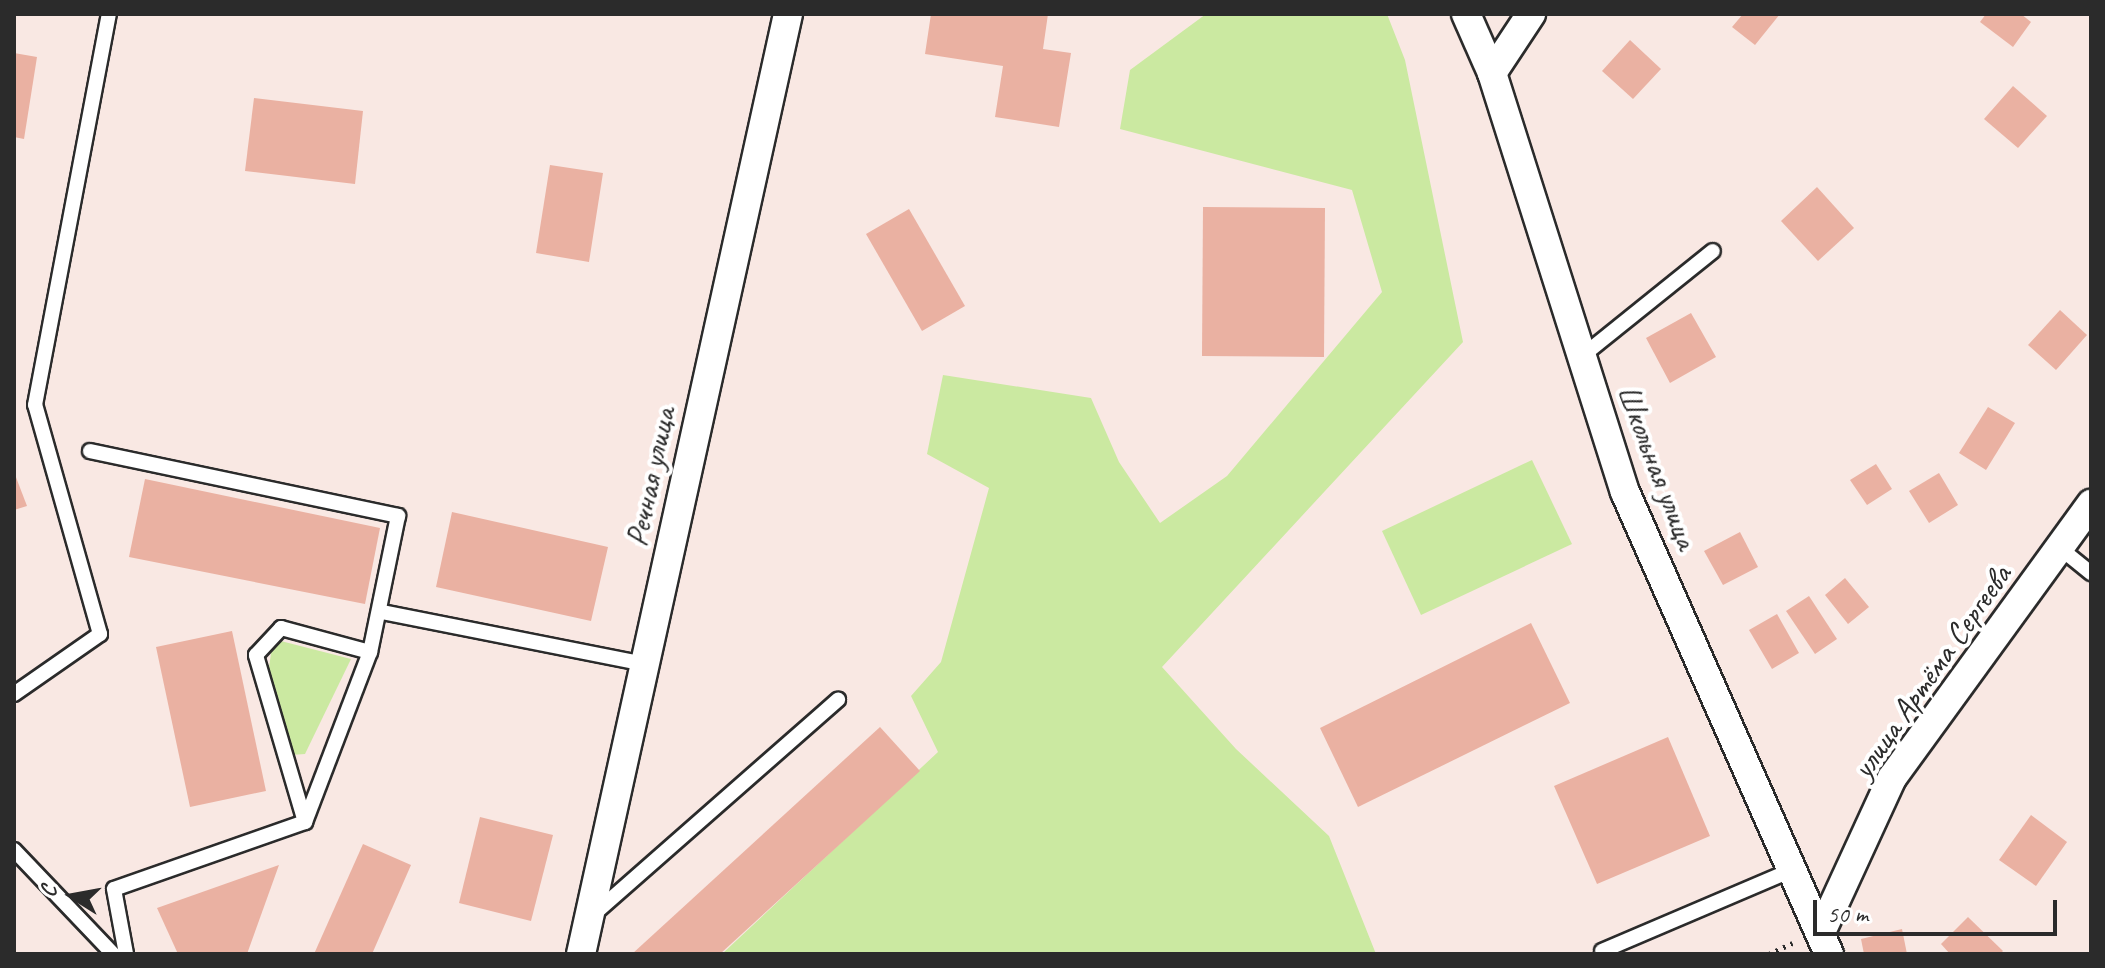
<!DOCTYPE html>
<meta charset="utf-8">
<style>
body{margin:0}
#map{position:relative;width:2105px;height:968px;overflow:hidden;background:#f9e8e3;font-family:Caveat,sans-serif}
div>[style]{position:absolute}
.green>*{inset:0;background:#cbe9a1}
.building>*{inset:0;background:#eab1a2}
.path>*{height:5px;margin-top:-2.5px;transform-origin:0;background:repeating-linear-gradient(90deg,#2b2b2b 0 2px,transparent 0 8px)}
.roads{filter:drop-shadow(2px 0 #2b2b2b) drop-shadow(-2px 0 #2b2b2b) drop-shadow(0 2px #2b2b2b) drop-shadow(0 -2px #2b2b2b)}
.service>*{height:14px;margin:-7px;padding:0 7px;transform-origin:7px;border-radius:7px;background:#fff}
.minor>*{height:28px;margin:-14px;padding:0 14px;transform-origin:14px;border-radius:14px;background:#fff}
span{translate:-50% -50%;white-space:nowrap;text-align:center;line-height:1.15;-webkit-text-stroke:8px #fff;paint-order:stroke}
.street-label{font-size:32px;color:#2b2b2b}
.frame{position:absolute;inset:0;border:16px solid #2b2b2b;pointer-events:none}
.north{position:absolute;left:32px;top:856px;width:80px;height:80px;-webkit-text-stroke:6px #fff;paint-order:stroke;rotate:281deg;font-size:22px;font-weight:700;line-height:32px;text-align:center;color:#2b2b2b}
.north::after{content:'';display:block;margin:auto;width:28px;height:36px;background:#2b2b2b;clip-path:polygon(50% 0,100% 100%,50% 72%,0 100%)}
.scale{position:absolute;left:1813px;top:900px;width:244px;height:36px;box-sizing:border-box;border:4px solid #2b2b2b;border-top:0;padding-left:10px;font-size:24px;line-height:28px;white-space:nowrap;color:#2b2b2b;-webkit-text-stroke:6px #fff;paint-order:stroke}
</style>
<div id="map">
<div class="green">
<i style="clip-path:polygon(1206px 14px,1387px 14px,1405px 60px,1463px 342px,1162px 667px,1236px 749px,1329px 836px,1376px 954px,722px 954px,938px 752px,911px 696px,941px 662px,989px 488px,927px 454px,943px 375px,1091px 398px,1119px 462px,1160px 523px,1227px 476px,1382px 292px,1352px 190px,1120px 129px,1130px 70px)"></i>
<i style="clip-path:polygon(1532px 460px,1572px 544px,1421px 615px,1382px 531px)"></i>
<i style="clip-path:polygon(273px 639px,351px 659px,305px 754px,291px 755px,268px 675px)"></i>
</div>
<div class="building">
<i style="clip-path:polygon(931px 14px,1048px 14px,1043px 49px,1071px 53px,1059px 127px,995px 117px,1003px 66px,925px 54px)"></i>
<i style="clip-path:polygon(1743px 14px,1780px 14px,1755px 45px,1732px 27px)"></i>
<i style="clip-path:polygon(1986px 14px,2021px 14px,2031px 22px,2013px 47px,1980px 22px)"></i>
<i style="clip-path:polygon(1630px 40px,1661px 69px,1633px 99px,1602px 71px)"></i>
<i style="clip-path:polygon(14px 53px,37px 57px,24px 139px,14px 137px)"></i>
<i style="clip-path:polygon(2013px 86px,2047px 116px,2018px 148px,1984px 119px)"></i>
<i style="clip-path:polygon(254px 98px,363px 111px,355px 184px,245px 171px)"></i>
<i style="clip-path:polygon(550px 165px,603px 173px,589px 262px,536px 253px)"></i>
<i style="clip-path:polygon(1817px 187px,1854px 228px,1818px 261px,1781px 221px)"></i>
<i style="clip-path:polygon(1203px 207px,1325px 208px,1324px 357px,1202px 356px)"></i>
<i style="clip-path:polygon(909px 209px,965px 306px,922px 331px,866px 234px)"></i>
<i style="clip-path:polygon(2060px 310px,2087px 335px,2056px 370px,2028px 345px)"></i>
<i style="clip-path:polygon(1691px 313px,1716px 357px,1670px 383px,1646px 338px)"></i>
<i style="clip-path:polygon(1988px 407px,2015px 423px,1986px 470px,1959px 453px)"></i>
<i style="clip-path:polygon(1876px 464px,1892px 489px,1867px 505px,1850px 480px)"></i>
<i style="clip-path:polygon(14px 472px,27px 506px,14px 510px)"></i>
<i style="clip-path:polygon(1939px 473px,1958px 505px,1929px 523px,1909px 491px)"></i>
<i style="clip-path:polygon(145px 479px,380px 528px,365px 604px,129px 557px)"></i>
<i style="clip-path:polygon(452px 512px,608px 547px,591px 621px,436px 587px)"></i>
<i style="clip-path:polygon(1740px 532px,1758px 567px,1723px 585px,1704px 551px)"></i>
<i style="clip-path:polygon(1845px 578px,1869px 607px,1848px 624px,1825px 595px)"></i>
<i style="clip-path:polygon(1809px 596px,1837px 639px,1815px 654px,1786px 611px)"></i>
<i style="clip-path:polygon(1777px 614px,1799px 653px,1772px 669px,1749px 630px)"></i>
<i style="clip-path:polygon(1531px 623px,1570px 703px,1358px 807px,1320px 728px)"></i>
<i style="clip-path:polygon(232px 631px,266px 791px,190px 807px,156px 647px)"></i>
<i style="clip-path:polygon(880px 727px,920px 771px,720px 954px,632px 954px)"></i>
<i style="clip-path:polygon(1668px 737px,1710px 836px,1597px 884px,1554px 786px)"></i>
<i style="clip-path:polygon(2031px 815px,2067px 842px,2036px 886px,1999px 860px)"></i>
<i style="clip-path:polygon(480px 817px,553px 835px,531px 921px,459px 903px)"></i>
<i style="clip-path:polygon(363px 844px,411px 865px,372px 954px,314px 954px)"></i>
<i style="clip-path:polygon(279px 865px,247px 954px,178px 954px,157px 908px)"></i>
<i style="clip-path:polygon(1968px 917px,2003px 951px,2000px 954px,1950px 954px,1941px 944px)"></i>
<i style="clip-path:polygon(1902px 929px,1907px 954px,1864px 954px,1861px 939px)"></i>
</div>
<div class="path">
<i style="left:1769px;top:954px;width:26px;rotate:-25deg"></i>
</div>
<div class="roads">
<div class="service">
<i style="left:1581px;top:357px;width:169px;rotate:-38.8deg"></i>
<i style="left:90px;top:451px;width:315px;rotate:11.9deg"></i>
<i style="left:398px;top:516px;width:139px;rotate:101.6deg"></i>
<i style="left:370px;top:652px;width:182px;rotate:110.9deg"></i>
<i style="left:305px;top:822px;width:202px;rotate:160.7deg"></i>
<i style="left:114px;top:889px;width:66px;rotate:79.5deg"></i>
<i style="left:2060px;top:548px;width:40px;rotate:39deg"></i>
<i style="left:382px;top:612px;width:268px;rotate:11.2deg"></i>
<i style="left:14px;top:694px;width:105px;rotate:-34.9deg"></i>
<i style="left:100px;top:634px;width:238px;rotate:-105.8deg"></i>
<i style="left:35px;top:405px;width:398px;rotate:-79.3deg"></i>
<i style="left:305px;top:822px;width:174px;rotate:-106.4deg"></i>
<i style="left:256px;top:655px;width:37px;rotate:-47deg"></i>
<i style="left:281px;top:628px;width:92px;rotate:15.1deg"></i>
<i style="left:14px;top:850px;width:144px;rotate:46.4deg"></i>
<i style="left:594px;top:914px;width:325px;rotate:-41.3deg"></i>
<i style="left:1602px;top:951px;width:209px;rotate:-23.1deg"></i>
</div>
<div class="minor">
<i style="left:1466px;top:14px;width:64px;rotate:66.2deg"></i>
<i style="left:1492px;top:73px;width:440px;rotate:72.4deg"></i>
<i style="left:1625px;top:492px;width:505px;rotate:66.18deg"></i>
<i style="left:1492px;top:73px;width:71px;rotate:-56.5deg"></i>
<i style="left:1822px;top:930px;width:167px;rotate:-65.3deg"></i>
<i style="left:1892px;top:778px;width:339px;rotate:-54deg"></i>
<i style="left:581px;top:954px;width:963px;rotate:-77.58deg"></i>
</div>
</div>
<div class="street-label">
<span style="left:1657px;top:467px;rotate:69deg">Школьная улица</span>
<span style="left:651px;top:477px;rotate:-78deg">Речная улица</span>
<span style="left:1932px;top:672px;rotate:-55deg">улица Артёма Сергеева</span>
</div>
<div class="frame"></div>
<div class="north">С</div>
<div class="scale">50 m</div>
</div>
